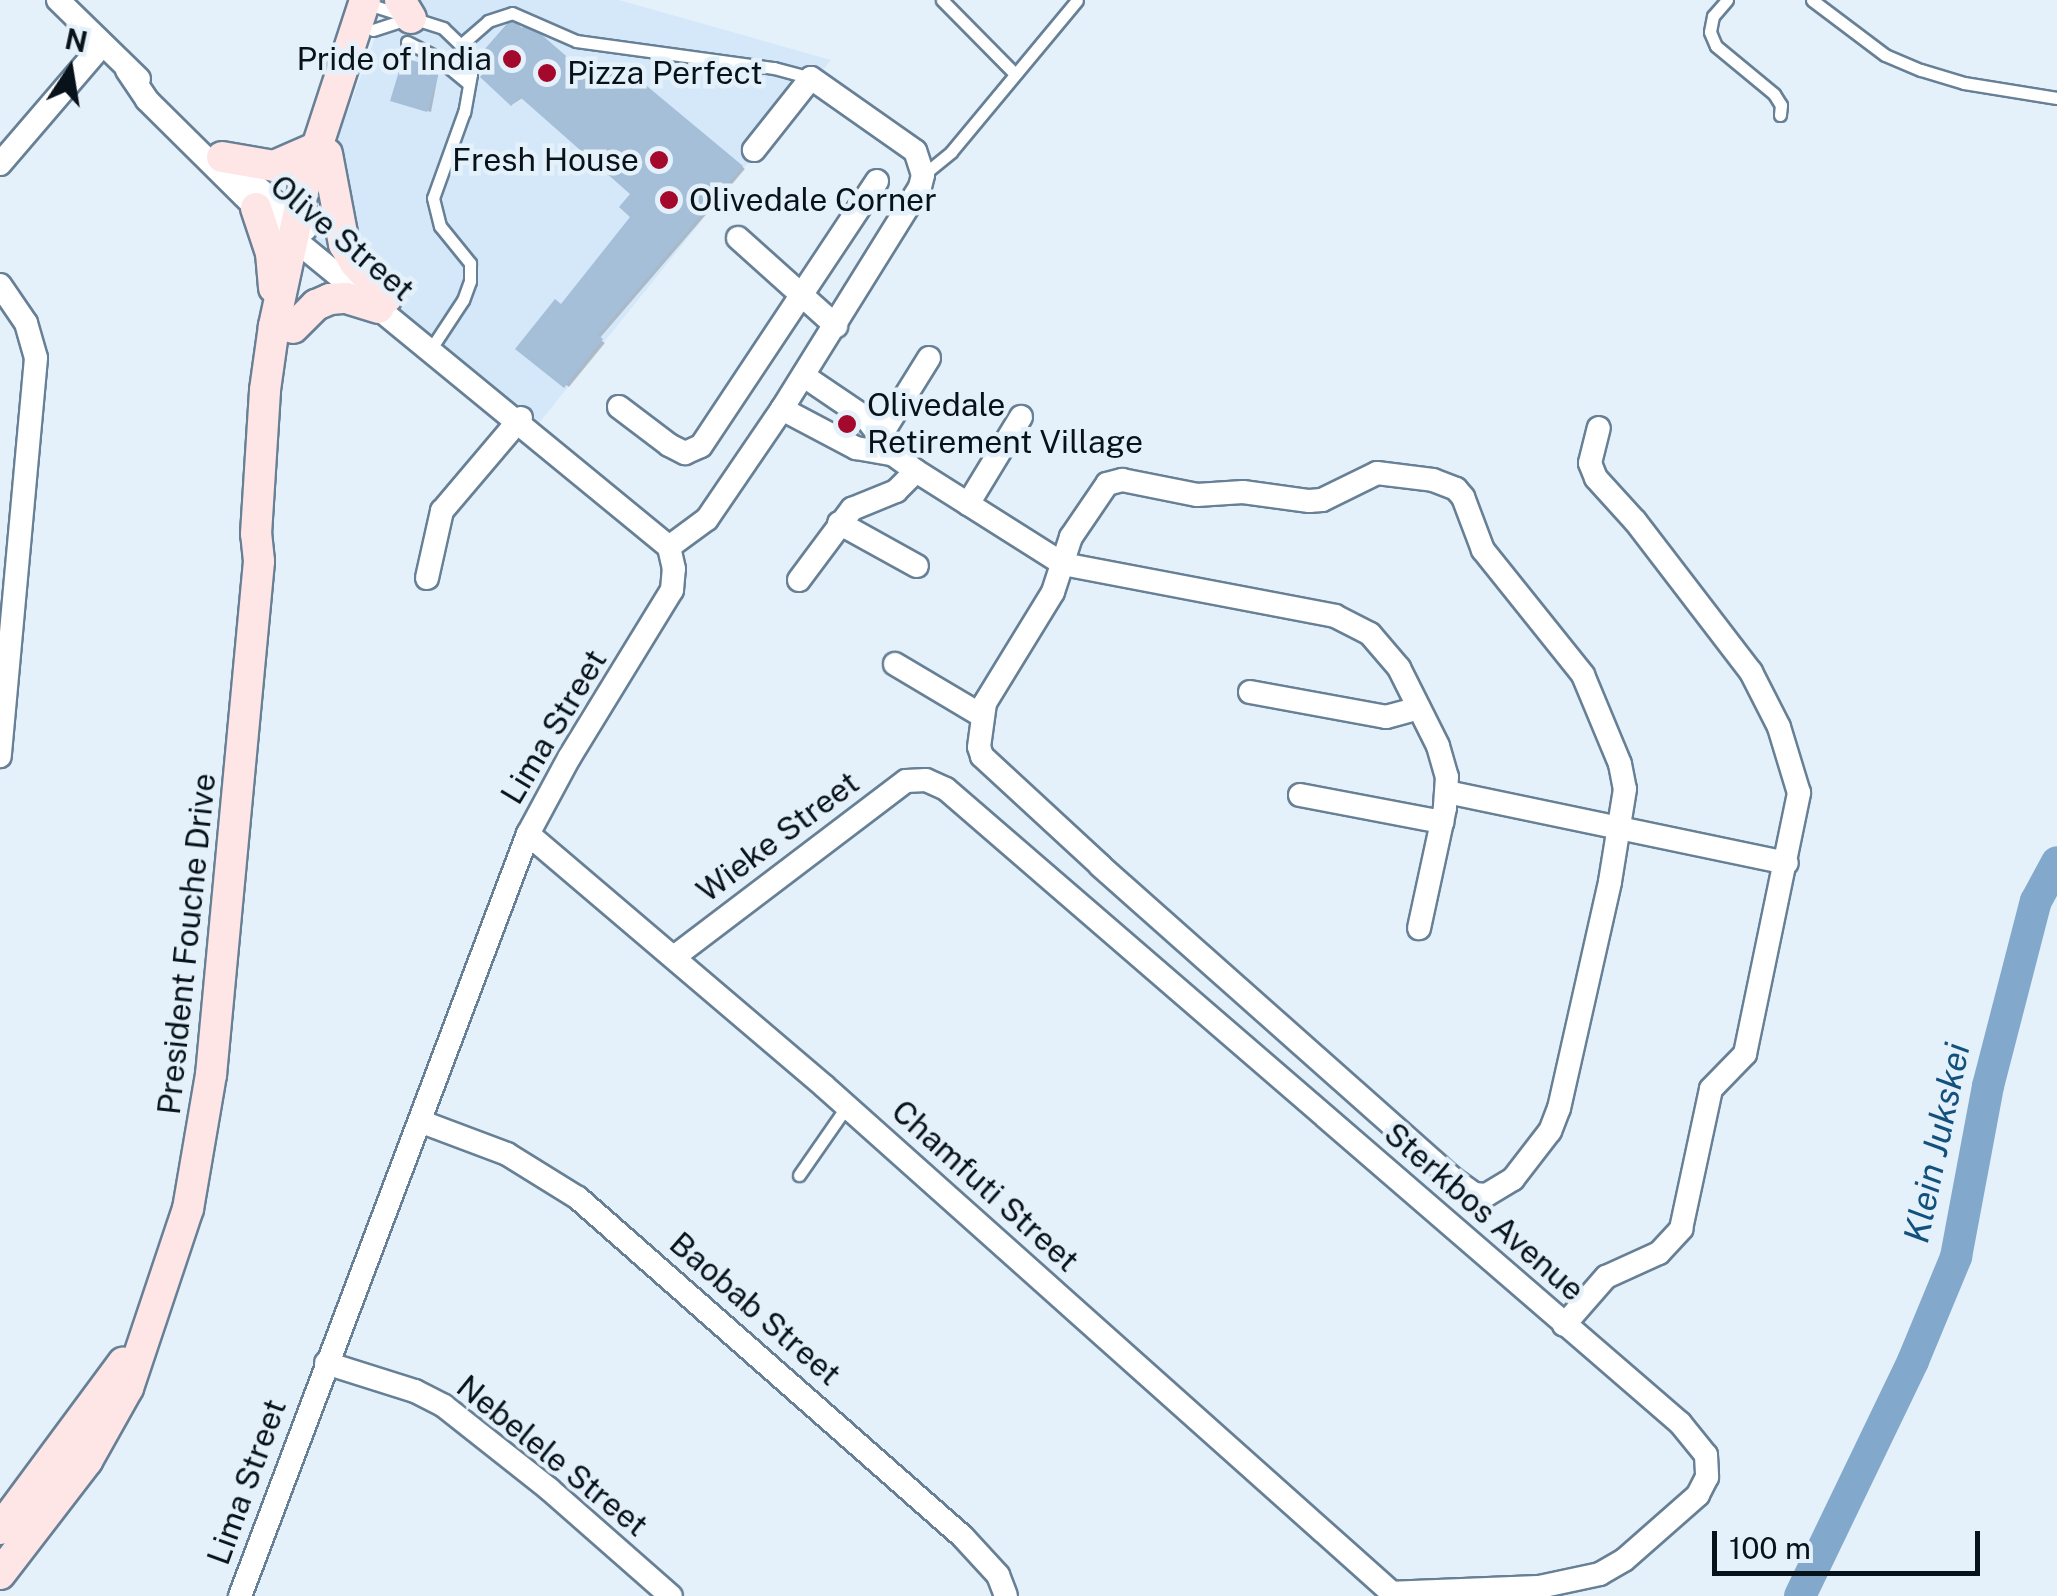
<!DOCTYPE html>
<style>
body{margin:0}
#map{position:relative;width:2057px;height:1596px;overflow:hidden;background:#e5f1fa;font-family:"Public Sans",sans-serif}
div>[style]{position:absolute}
.built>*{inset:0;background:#d4e8fa}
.shadow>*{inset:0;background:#0003}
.river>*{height:32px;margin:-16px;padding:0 16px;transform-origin:16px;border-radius:16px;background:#82a9cb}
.building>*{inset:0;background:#a4bfd7}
.roads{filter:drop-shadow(2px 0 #678096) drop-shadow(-2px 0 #678096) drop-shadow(0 2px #678096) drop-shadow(0 -2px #678096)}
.lane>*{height:11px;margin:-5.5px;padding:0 5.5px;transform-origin:5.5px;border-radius:5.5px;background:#fff}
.street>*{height:22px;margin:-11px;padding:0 11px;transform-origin:11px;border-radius:11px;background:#fff}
.secondary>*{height:30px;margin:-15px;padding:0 15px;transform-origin:15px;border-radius:15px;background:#ffe6e6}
.dots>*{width:28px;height:28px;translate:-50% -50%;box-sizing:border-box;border:5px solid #e5f1fa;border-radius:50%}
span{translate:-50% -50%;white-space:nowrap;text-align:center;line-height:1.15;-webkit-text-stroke:9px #e5f1fa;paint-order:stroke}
.poi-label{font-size:32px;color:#08121a}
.right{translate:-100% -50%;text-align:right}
.left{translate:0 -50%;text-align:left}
.street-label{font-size:32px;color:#08121a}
.water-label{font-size:35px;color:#12517d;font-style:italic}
.north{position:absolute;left:20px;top:20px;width:100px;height:100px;-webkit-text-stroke:8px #e5f1fa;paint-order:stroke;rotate:12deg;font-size:28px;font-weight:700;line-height:40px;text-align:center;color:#08121a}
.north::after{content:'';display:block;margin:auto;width:35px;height:45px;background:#08121a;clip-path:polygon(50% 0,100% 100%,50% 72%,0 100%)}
.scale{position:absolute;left:1712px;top:1531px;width:268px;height:45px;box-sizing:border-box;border:5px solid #08121a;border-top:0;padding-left:12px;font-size:30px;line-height:35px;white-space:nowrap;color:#08121a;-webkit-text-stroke:8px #e5f1fa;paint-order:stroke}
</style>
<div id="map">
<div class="built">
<i style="clip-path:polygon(389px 0,619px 0,831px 60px,535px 428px,302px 235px)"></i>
</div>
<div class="shadow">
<i style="clip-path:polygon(491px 68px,589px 78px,628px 72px,745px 169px,599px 339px,605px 343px,569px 387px,518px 348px,562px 307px,634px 216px,634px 193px,524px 97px,513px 104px)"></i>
<i style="clip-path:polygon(439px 70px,431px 112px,396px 102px)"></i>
<i style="clip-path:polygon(849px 413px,867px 424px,856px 441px,838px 430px)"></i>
</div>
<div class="river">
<i style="left:1800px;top:1596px;width:261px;rotate:-64.3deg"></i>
<i style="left:1913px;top:1361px;width:113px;rotate:-67.5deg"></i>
<i style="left:1956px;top:1257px;width:174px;rotate:-79.4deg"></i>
<i style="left:1988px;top:1086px;width:191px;rotate:-75.5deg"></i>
<i style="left:2036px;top:901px;width:44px;rotate:-61.7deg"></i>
</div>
<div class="building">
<i style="clip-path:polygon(512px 18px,522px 28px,527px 22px,588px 75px,601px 63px,624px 67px,743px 166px,598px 335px,603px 339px,564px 388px,515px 349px,555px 299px,561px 304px,630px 217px,619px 207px,630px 194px,520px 97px,511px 106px,480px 77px,488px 68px,477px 58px)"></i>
<i style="clip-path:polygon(403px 58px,440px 68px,427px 112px,390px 101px)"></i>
<i style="clip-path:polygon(848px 409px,861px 417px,847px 439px,834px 430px)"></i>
</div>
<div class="roads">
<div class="lane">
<i style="left:942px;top:0;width:104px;rotate:45.4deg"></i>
<i style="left:1727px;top:0;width:21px;rotate:131deg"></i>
<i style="left:1713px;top:16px;width:16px;rotate:101deg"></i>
<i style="left:1710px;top:32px;width:15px;rotate:67deg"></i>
<i style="left:1716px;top:46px;width:75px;rotate:39.6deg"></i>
<i style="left:1774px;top:94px;width:13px;rotate:58deg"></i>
<i style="left:1781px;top:105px;width:10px;rotate:96deg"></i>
<i style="left:1812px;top:0;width:91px;rotate:37deg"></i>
<i style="left:1885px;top:55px;width:39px;rotate:23deg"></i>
<i style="left:1921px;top:70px;width:45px;rotate:16.8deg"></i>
<i style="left:1964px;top:83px;width:94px;rotate:9.2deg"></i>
<i style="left:368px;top:4px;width:79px;rotate:17.7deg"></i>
<i style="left:443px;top:28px;width:35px;rotate:44deg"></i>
<i style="left:468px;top:52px;width:22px;rotate:82deg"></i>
<i style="left:471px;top:74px;width:39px;rotate:100deg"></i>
<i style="left:464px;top:112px;width:91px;rotate:109.8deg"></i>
<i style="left:433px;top:198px;width:29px;rotate:76deg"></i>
<i style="left:440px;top:226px;width:48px;rotate:51deg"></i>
<i style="left:470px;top:263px;width:18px;rotate:90deg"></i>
<i style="left:470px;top:281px;width:20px;rotate:110deg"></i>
<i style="left:463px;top:300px;width:49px;rotate:123.4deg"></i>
<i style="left:373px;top:30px;width:38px;rotate:-18deg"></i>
<i style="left:407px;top:42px;width:31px;rotate:27deg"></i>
<i style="left:435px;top:56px;width:44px;rotate:39.5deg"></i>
<i style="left:463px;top:43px;width:33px;rotate:-41deg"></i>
<i style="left:488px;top:21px;width:25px;rotate:-18deg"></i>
<i style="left:512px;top:13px;width:70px;rotate:23.6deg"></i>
<i style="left:576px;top:41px;width:200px;rotate:7.8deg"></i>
<i style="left:774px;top:68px;width:38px;rotate:15deg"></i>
<i style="left:923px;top:175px;width:36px;rotate:-39deg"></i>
<i style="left:951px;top:152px;width:197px;rotate:-50.3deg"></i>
<i style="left:799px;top:1175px;width:84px;rotate:-55.2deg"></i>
</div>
<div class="street">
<i style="left:58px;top:0;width:113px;rotate:44.3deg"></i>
<i style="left:127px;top:70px;width:36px;rotate:56deg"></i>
<i style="left:147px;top:100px;width:153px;rotate:44.7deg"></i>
<i style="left:256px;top:208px;width:534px;rotate:39.38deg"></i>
<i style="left:224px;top:158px;width:108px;rotate:41.2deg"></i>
<i style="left:0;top:164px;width:157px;rotate:-49.4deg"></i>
<i style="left:738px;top:238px;width:132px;rotate:41.9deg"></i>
<i style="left:0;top:285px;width:46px;rotate:55.6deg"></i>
<i style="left:26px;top:323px;width:36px;rotate:74deg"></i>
<i style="left:36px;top:358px;width:400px;rotate:95.2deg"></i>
<i style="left:804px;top:376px;width:75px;rotate:34.1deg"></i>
<i style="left:866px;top:418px;width:46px;rotate:52.9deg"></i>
<i style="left:894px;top:455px;width:27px;rotate:36deg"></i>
<i style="left:916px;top:471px;width:174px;rotate:32.3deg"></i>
<i style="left:1063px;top:564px;width:277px;rotate:10.8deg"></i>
<i style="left:1335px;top:616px;width:39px;rotate:27deg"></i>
<i style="left:1370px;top:634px;width:45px;rotate:49.5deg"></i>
<i style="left:1399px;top:668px;width:87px;rotate:63.4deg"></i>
<i style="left:1438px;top:746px;width:32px;rotate:74deg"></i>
<i style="left:1447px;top:777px;width:31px;rotate:94deg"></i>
<i style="left:1445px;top:808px;width:123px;rotate:102.2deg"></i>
<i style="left:619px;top:407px;width:63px;rotate:37.2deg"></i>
<i style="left:669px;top:445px;width:18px;rotate:27deg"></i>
<i style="left:685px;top:453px;width:17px;rotate:-24deg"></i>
<i style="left:701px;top:446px;width:318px;rotate:-56.4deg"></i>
<i style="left:782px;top:409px;width:84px;rotate:27.8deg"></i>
<i style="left:856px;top:448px;width:39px;rotate:10deg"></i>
<i style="left:873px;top:448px;width:106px;rotate:-58.1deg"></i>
<i style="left:1377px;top:473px;width:56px;rotate:7.1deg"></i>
<i style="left:1433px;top:480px;width:25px;rotate:21deg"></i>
<i style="left:1456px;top:489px;width:11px;rotate:49deg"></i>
<i style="left:1463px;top:497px;width:57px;rotate:69.3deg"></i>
<i style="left:1483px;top:550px;width:160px;rotate:51.3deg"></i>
<i style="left:1583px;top:675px;width:96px;rotate:67.4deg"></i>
<i style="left:1620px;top:764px;width:25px;rotate:79deg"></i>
<i style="left:1625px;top:789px;width:94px;rotate:99.2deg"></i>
<i style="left:1610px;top:882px;width:232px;rotate:102.7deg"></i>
<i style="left:1559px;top:1108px;width:25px;rotate:111deg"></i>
<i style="left:1550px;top:1131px;width:61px;rotate:127.6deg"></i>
<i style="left:1513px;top:1179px;width:31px;rotate:149deg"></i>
<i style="left:1486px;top:1195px;width:12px;rotate:-175deg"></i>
<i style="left:1474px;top:1194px;width:27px;rotate:-144deg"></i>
<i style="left:1452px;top:1178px;width:470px;rotate:-138.4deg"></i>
<i style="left:1101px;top:866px;width:162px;rotate:-137.3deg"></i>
<i style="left:982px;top:756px;width:9px;rotate:-108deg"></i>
<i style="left:979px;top:747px;width:44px;rotate:-82.2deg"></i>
<i style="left:985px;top:703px;width:130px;rotate:-58.5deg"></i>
<i style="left:1053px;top:592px;width:58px;rotate:-71.9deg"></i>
<i style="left:1071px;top:537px;width:64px;rotate:-55.8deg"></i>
<i style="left:1107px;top:484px;width:16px;rotate:-15deg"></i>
<i style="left:1122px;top:480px;width:76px;rotate:11.3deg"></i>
<i style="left:1197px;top:495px;width:46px;rotate:-3.7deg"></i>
<i style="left:1243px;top:492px;width:67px;rotate:7.8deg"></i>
<i style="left:1309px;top:501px;width:13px;rotate:-4deg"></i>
<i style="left:1322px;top:500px;width:61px;rotate:-26.1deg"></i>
<i style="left:968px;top:504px;width:102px;rotate:-58.7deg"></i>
<i style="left:839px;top:523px;width:89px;rotate:28.9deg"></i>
<i style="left:427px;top:578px;width:69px;rotate:-77.4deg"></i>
<i style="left:442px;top:511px;width:122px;rotate:-49.7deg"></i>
<i style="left:799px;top:580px;width:89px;rotate:-53.3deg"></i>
<i style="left:852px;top:509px;width:48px;rotate:-22.2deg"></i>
<i style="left:896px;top:491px;width:28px;rotate:-45deg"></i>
<i style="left:895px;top:664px;width:100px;rotate:30.7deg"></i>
<i style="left:1250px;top:692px;width:138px;rotate:10.4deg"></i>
<i style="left:1386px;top:717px;width:34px;rotate:-15deg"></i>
<i style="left:1447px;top:792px;width:347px;rotate:11.8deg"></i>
<i style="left:1300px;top:795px;width:145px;rotate:10.8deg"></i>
<i style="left:528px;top:834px;width:389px;rotate:40.4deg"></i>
<i style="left:824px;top:1086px;width:761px;rotate:41.75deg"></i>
<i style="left:674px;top:957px;width:291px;rotate:-37.2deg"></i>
<i style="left:906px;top:781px;width:20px;rotate:-3deg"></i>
<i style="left:926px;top:780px;width:22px;rotate:24deg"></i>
<i style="left:946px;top:789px;width:970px;rotate:40.82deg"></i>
<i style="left:1680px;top:1423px;width:41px;rotate:50.9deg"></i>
<i style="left:1706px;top:1455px;width:22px;rotate:87deg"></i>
<i style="left:1707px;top:1477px;width:20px;rotate:117deg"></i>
<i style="left:1698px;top:1495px;width:98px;rotate:138.7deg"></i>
<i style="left:1624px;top:1560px;width:28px;rotate:150deg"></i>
<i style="left:1600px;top:1574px;width:62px;rotate:168deg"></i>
<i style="left:1539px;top:1587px;width:147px;rotate:177.7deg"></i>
<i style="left:422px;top:1122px;width:91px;rotate:20.6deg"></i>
<i style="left:507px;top:1154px;width:84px;rotate:31.8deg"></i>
<i style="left:578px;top:1198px;width:513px;rotate:41.36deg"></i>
<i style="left:963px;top:1537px;width:52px;rotate:47.4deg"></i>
<i style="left:998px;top:1575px;width:22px;rotate:69deg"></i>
<i style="left:1564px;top:1325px;width:64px;rotate:-48.8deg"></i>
<i style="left:1606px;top:1277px;width:58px;rotate:-24.4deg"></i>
<i style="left:1659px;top:1253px;width:33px;rotate:-47deg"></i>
<i style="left:1681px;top:1229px;width:143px;rotate:-77.9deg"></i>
<i style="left:1711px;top:1089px;width:49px;rotate:-45.8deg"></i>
<i style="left:1745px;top:1054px;width:267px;rotate:-78.3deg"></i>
<i style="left:1799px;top:793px;width:69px;rotate:-106.9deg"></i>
<i style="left:1779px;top:727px;width:62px;rotate:-117deg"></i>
<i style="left:1751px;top:672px;width:190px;rotate:-127.5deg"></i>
<i style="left:1635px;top:521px;width:58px;rotate:-132.2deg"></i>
<i style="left:1596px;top:478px;width:16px;rotate:-112deg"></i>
<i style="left:1590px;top:463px;width:36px;rotate:-76deg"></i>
<i style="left:326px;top:1363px;width:93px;rotate:17.5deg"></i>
<i style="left:415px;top:1391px;width:33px;rotate:27deg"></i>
<i style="left:444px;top:1406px;width:134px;rotate:38.3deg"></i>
<i style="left:549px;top:1489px;width:162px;rotate:41.3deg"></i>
<i style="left:240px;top:1596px;width:815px;rotate:-69.3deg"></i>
<i style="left:528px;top:834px;width:86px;rotate:-61.7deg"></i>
<i style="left:569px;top:758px;width:197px;rotate:-58.5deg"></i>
<i style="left:672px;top:590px;width:21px;rotate:-85deg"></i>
<i style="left:674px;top:569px;width:23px;rotate:-103deg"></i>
<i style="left:669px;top:547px;width:47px;rotate:-36.4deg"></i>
<i style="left:707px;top:519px;width:133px;rotate:-55.7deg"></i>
<i style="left:782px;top:409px;width:261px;rotate:-58.1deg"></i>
<i style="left:920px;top:187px;width:12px;rotate:-76deg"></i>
<i style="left:923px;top:175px;width:25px;rotate:-108deg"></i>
<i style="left:915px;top:151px;width:127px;rotate:-144.9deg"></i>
<i style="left:811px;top:78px;width:92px;rotate:128.4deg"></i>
</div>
<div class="secondary">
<i style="left:400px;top:0;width:21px;rotate:59deg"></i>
<i style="left:327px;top:154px;width:92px;rotate:79.3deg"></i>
<i style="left:344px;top:244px;width:22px;rotate:60deg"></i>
<i style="left:355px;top:263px;width:47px;rotate:47.6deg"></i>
<i style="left:222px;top:157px;width:53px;rotate:9.8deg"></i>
<i style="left:274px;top:166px;width:45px;rotate:-23.7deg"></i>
<i style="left:256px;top:208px;width:47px;rotate:71.6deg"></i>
<i style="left:271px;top:253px;width:35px;rotate:85deg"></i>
<i style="left:293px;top:328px;width:33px;rotate:-45deg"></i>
<i style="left:316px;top:305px;width:15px;rotate:-23deg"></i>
<i style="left:330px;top:299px;width:16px;rotate:-4deg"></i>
<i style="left:346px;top:298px;width:34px;rotate:17deg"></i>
<i style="left:0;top:1529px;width:207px;rotate:-53.5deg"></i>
<i style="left:0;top:1574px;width:143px;rotate:-52.4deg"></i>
<i style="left:87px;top:1461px;width:84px;rotate:-60.7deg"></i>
<i style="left:128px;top:1388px;width:189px;rotate:-71.5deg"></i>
<i style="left:188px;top:1209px;width:136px;rotate:-80.3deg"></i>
<i style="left:211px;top:1075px;width:516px;rotate:-84.66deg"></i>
<i style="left:259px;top:561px;width:27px;rotate:-96deg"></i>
<i style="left:256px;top:534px;width:144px;rotate:-86.4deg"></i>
<i style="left:265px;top:390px;width:65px;rotate:-82deg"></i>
<i style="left:274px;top:326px;width:142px;rotate:-77.8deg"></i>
<i style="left:304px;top:187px;width:197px;rotate:-71.9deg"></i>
</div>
</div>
<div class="dots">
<i style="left:512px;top:59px;background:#a4082c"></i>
<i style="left:547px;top:73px;background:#a4082c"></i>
<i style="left:659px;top:160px;background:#a4082c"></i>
<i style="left:669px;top:200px;background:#a4082c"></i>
<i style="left:847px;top:424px;background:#a4082c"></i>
</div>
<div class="poi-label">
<span class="right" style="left:492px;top:59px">Pride of India</span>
<span class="left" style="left:567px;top:73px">Pizza Perfect</span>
<span class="right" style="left:639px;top:160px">Fresh House</span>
<span class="left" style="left:689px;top:200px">Olivedale Corner</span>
<span class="left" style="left:867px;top:424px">Olivedale<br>Retirement Village</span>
</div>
<div class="street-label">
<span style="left:342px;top:238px;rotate:40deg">Olive Street</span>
<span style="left:554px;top:727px;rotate:-59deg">Lima Street</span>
<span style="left:778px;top:837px;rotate:-37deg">Wieke Street</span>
<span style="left:187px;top:944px;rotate:-84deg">President Fouche Drive</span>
<span style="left:985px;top:1186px;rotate:42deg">Chamfuti Street</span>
<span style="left:1484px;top:1212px;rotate:41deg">Sterkbos Avenue</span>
<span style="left:755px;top:1309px;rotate:41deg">Baobab Street</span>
<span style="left:552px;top:1456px;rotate:39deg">Nebelele Street</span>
<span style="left:247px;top:1482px;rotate:-70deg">Lima Street</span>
</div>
<div class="water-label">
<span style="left:1937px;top:1143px;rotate:-78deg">Klein Jukskei</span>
</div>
<div class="north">N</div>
<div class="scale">100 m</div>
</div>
